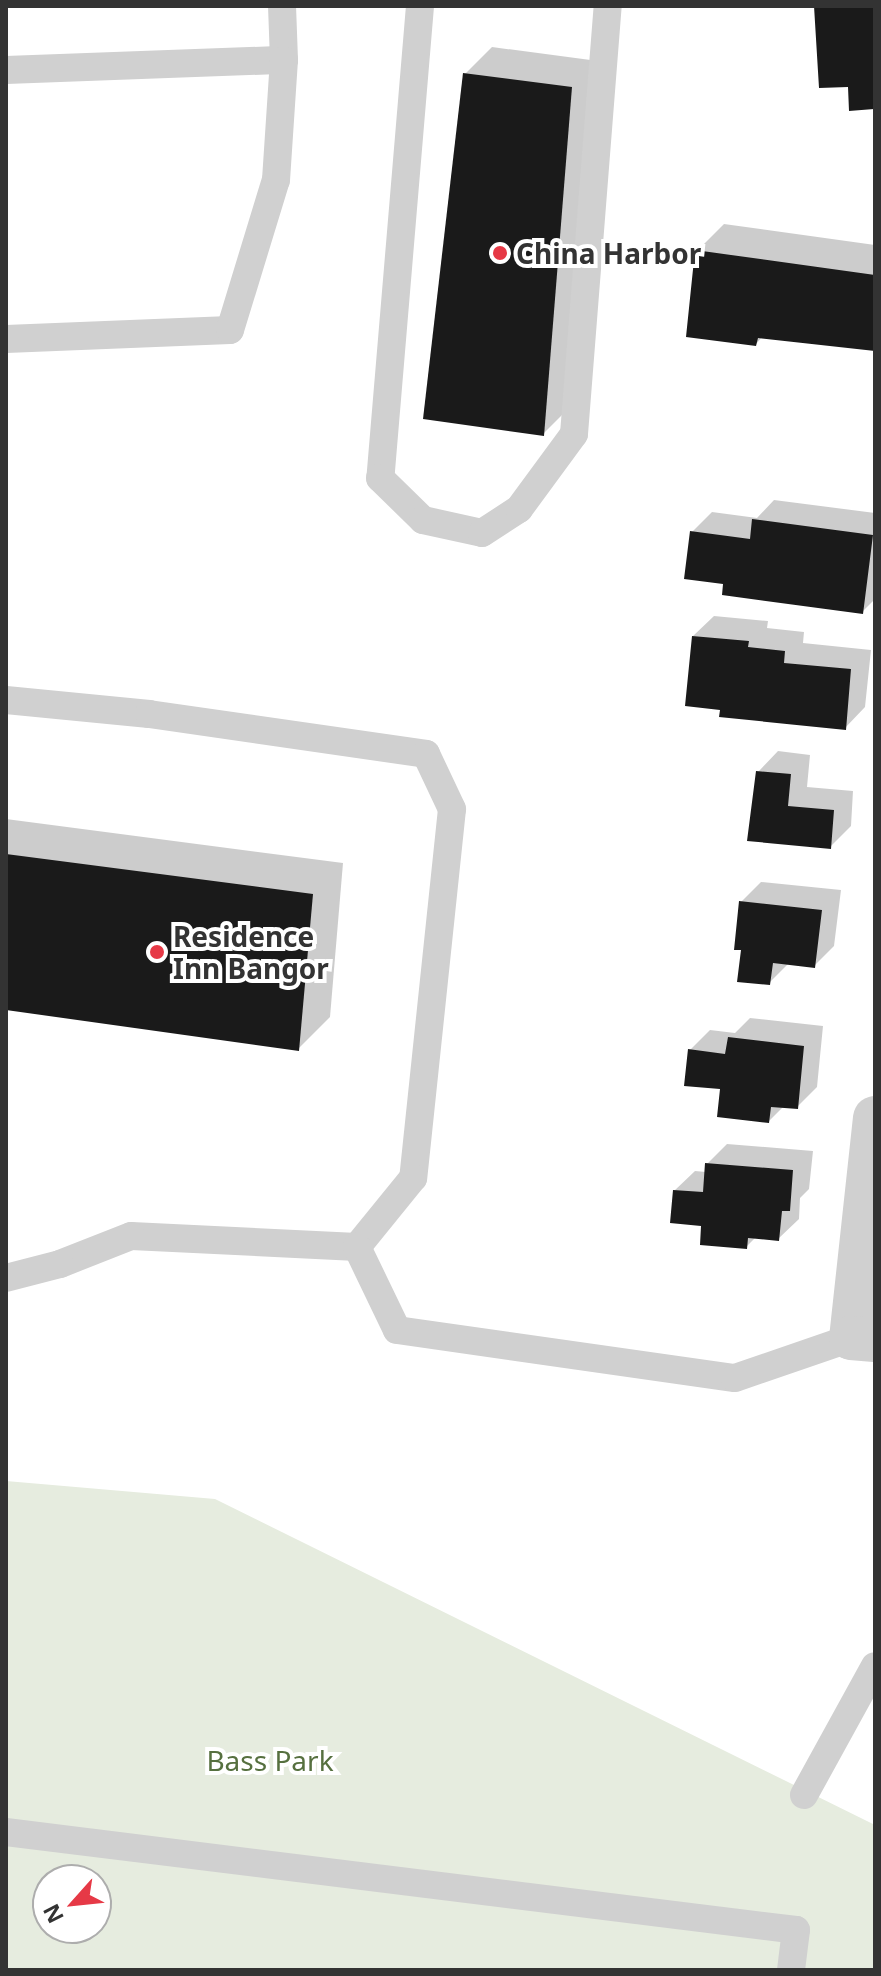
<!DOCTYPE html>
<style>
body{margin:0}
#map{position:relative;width:881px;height:1976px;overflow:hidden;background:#fff;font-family:"Noto Sans",sans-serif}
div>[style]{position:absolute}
.green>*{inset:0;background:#e6ecdf}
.shadow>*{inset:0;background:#0003}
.building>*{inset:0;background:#1a1a1a}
.service>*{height:28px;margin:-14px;padding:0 14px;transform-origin:14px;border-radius:14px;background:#d0d0d0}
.minor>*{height:44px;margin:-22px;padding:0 22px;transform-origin:22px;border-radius:22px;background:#d0d0d0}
.dots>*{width:22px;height:22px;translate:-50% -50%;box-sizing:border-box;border:4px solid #fff;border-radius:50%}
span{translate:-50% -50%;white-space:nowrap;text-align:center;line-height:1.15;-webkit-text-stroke:8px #fff;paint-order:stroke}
.poi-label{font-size:28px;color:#333;font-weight:700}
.left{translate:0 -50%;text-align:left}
.park-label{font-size:28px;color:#56703f}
.frame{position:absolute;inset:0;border:8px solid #333;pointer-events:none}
.north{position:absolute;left:32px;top:1864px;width:80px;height:80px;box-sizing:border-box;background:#fff;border:2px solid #adadad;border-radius:50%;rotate:243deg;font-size:22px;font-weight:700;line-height:32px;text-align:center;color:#333}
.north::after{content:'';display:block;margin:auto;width:28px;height:36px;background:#e63946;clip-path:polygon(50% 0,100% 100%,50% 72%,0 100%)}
</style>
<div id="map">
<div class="green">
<i style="clip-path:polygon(evenodd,6px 1481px,215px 1499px,875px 1825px,875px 1970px,6px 1970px,6px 1481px,48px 1880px,96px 1880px,96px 1928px,48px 1928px,48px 1880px)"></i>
</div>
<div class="shadow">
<i style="clip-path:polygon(817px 6px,875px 6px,873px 107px,849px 85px)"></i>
<i style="clip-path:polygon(492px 47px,598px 61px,570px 407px,543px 434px,465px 74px)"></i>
<i style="clip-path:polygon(724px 224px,875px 245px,875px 349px,763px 336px,756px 344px,697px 251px)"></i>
<i style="clip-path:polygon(774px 500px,875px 513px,875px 599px,862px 612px,725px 582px,692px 532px,712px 512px,757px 518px)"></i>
<i style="clip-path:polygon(714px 616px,768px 621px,767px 628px,804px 632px,803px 643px,871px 650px,865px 707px,845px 728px,722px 708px,693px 636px)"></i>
<i style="clip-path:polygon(778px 751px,810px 755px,807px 787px,853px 791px,851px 826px,830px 847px,749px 839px,758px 772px)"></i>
<i style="clip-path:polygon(6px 819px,343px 863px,330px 1017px,298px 1049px,6px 1008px)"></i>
<i style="clip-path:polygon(761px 882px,841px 890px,834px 946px,814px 966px,789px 963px,769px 983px,741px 902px)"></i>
<i style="clip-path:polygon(750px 1018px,823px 1026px,817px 1087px,797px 1107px,784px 1106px,769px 1121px,722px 1088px,690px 1050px,710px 1030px,735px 1033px)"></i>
<i style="clip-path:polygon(727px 1144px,813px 1151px,809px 1189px,800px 1198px,799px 1219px,778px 1239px,756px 1237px,746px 1247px,703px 1224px,674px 1191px,695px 1171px,706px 1172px,707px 1164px)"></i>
</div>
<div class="building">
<i style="clip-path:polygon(814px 6px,875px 6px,874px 109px,849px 111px,848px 87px,819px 88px)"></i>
<i style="clip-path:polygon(463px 73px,572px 87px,544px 436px,423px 419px)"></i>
<i style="clip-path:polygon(695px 250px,875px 275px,875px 351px,758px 338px,756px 346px,686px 337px)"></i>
<i style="clip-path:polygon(752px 519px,873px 535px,863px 614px,722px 595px,723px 584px,684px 579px,690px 531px,750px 539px)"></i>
<i style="clip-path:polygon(692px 636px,749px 641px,748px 647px,785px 651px,784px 663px,851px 669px,846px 730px,719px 717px,720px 710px,685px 706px)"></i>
<i style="clip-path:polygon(756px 771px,791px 774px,788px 806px,834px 810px,831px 849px,747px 841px)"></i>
<i style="clip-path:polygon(6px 854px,313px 894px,299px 1051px,6px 1010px)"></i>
<i style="clip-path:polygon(739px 901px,822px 910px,815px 968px,773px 963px,770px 985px,737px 982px,741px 950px,734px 950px)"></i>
<i style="clip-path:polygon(728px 1037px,804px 1046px,798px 1109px,771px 1107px,769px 1123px,717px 1117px,720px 1089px,684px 1086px,688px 1049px,725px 1054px)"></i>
<i style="clip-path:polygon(705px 1163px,793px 1170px,790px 1211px,782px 1211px,779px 1241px,748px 1238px,747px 1249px,700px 1245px,701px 1226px,670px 1223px,673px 1190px,703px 1192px)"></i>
</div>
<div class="service">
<i style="left:420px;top:6px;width:474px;rotate:94.8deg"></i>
<i style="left:380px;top:478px;width:60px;rotate:44.3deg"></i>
<i style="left:423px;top:520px;width:60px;rotate:12.4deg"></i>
<i style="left:482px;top:533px;width:44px;rotate:-33deg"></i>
<i style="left:519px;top:509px;width:93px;rotate:-53.7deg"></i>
<i style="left:574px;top:434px;width:429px;rotate:-85.5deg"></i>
<i style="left:6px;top:70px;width:278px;rotate:-2.1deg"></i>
<i style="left:284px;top:60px;width:54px;rotate:-92.1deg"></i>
<i style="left:6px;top:339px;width:224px;rotate:-2.3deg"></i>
<i style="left:230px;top:330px;width:157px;rotate:-73deg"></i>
<i style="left:276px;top:180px;width:120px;rotate:-86.2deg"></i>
<i style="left:6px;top:700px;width:144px;rotate:5.6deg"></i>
<i style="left:149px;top:714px;width:280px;rotate:8.2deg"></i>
<i style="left:426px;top:754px;width:61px;rotate:64.7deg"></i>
<i style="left:452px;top:809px;width:371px;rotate:96deg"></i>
<i style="left:413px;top:1178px;width:89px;rotate:129.1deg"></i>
<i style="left:357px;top:1247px;width:226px;rotate:-177.2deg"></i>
<i style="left:131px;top:1236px;width:76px;rotate:158.5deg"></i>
<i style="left:60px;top:1264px;width:56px;rotate:165.5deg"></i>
<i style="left:357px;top:1247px;width:92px;rotate:64.3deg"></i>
<i style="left:397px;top:1330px;width:341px;rotate:8.1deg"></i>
<i style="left:735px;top:1378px;width:123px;rotate:-19deg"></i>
<i style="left:804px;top:1795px;width:147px;rotate:-61.2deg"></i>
<i style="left:6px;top:1832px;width:796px;rotate:7.07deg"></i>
<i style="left:796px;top:1930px;width:40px;rotate:97.1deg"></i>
</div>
<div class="minor">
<i style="left:875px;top:1118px;width:221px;rotate:96.2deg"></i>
<i style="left:851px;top:1338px;width:24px;rotate:5deg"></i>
</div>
<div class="dots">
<i style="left:500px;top:253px;background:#e63946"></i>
<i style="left:157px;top:952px;background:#e63946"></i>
</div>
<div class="poi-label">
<span class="left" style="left:516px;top:253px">China Harbor</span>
<span class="left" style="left:173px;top:952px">Residence<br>Inn Bangor</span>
</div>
<div class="park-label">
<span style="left:270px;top:1760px">Bass Park</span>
</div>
<div class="frame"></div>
<div class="north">N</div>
</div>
